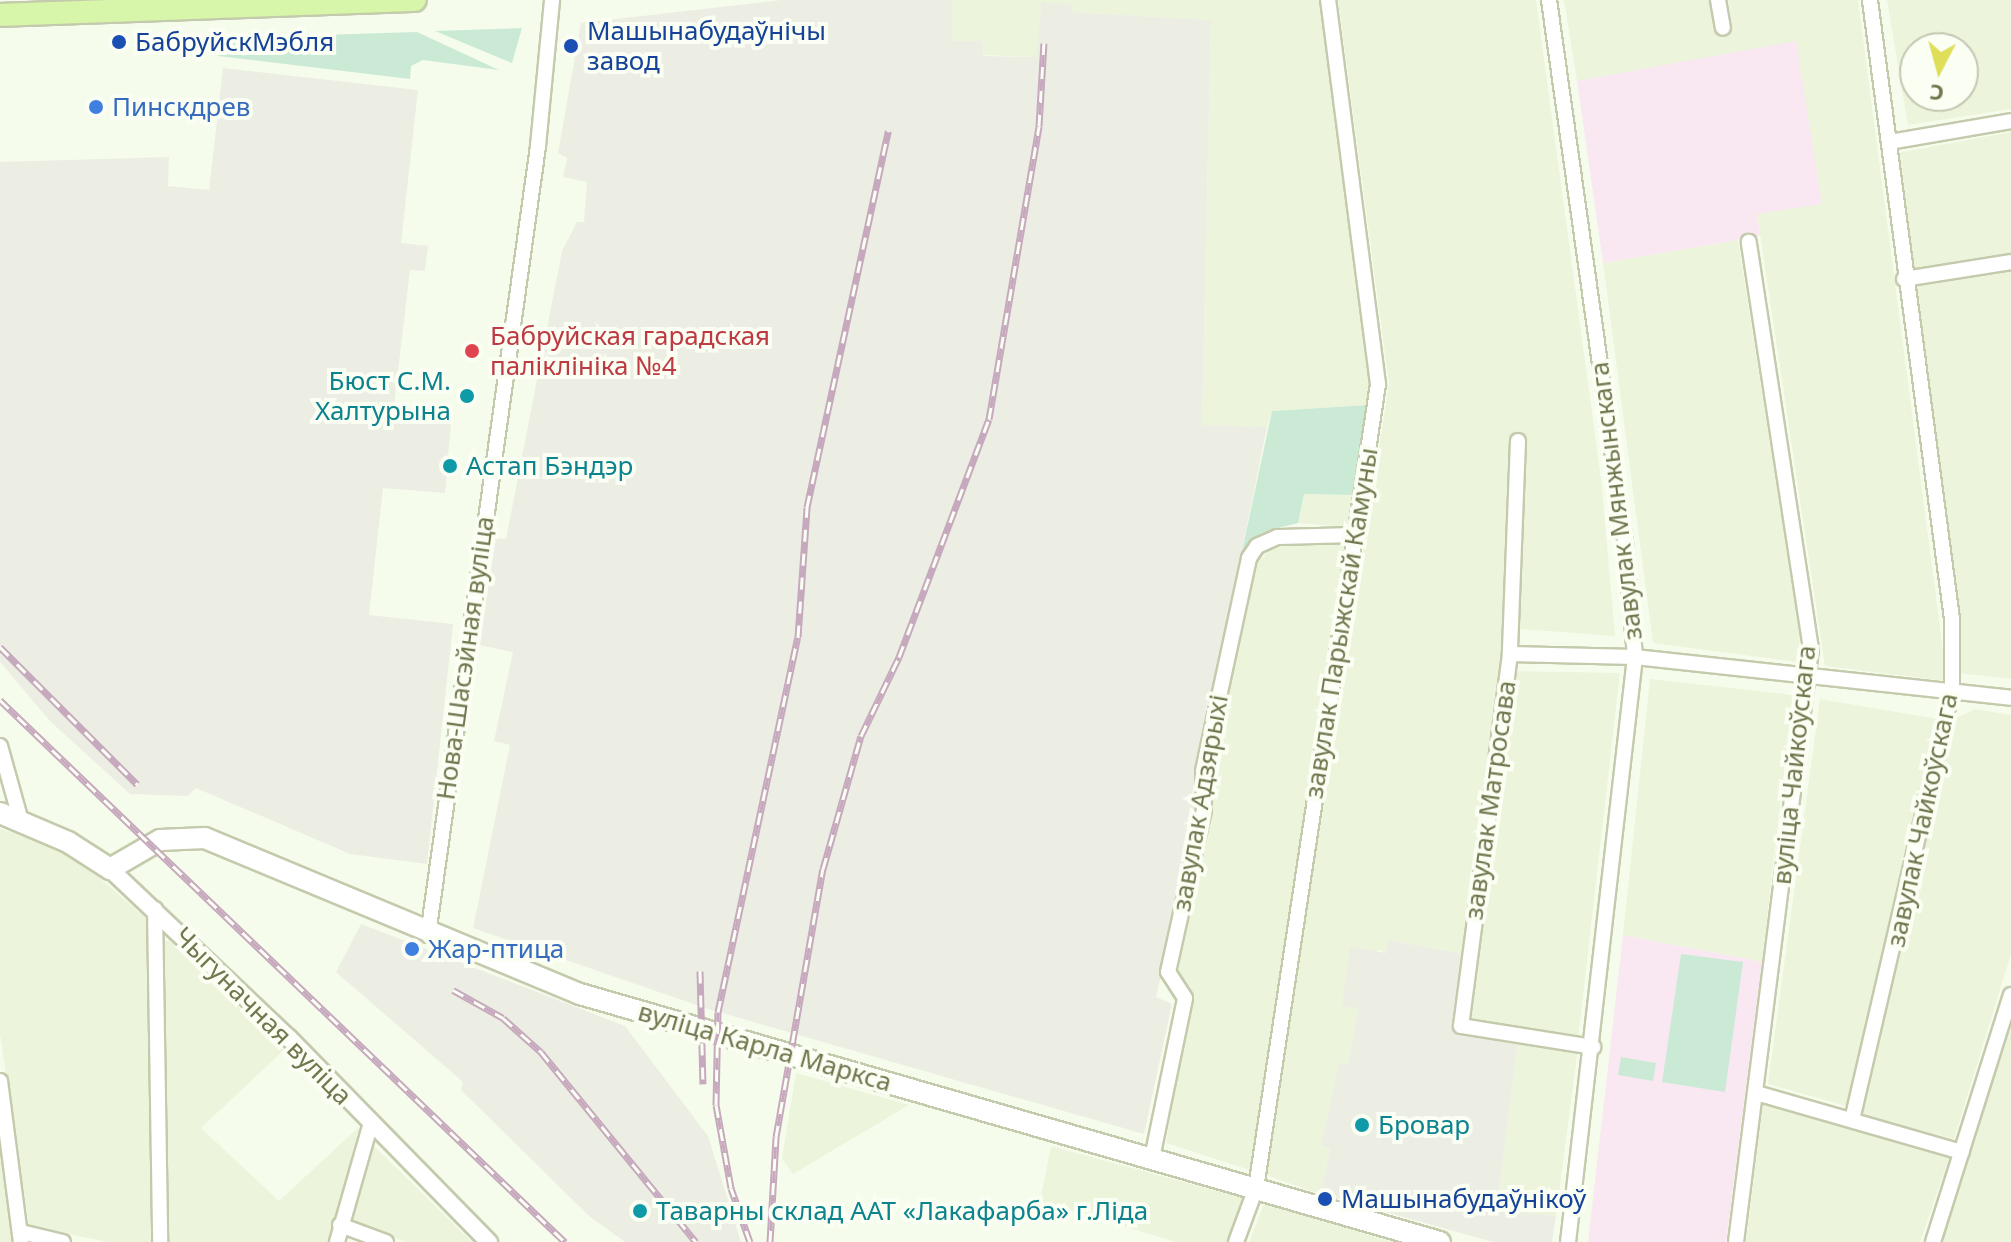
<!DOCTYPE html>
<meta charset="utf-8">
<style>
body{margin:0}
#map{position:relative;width:2011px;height:1242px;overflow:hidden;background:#f6fcec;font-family:"Noto Sans",sans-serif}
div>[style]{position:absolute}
.residential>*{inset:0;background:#ecf4db}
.industrial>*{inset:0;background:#eceee4}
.education>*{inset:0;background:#f9e8f2}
.green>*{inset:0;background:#caead6}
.roads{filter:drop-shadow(2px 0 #c4caac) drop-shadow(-2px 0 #c4caac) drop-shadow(0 2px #c4caac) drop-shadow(0 -2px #c4caac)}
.minor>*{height:14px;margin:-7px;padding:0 7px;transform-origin:7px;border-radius:7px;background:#fff}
.tertiary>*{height:16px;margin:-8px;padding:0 8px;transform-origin:8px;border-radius:8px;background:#fff}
.secondary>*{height:20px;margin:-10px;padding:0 10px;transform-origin:10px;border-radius:10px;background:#fff}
.primary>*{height:22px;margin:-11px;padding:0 11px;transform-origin:11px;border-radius:11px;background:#d8f6a9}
.rail>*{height:7px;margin-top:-3.5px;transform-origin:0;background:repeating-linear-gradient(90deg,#fafef3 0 12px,#c7a9be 0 24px);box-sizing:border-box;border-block:2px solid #c7a9be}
.dots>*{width:22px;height:22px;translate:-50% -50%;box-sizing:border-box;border:4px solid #fafef3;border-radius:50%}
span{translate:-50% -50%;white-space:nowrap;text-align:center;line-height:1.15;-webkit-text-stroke:8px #fafef3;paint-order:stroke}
.transit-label{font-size:26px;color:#164399}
.left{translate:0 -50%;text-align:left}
.shop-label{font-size:26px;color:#366cbe}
.health-label{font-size:26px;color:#be3a42}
.culture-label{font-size:26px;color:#0d838f}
.right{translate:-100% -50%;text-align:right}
.street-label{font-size:26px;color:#72774f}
.north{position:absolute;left:1899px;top:32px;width:80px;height:80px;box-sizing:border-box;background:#fafef3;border:2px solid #c4c8b1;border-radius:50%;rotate:186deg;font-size:22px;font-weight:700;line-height:32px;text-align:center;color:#72774f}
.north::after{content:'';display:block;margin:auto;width:28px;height:36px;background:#dfde58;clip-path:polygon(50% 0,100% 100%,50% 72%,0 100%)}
</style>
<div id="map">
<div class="residential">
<i style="clip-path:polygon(952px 0,1319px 0,1372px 384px,1368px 405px,1272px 411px,1267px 427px,1202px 425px,1211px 20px,1072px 12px,1072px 6px,1041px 2px,1038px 57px,981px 55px,951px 41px)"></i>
<i style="clip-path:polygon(1338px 0,1536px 0,1602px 486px,1615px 636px,1519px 629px,1523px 436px,1513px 435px,1503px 654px,1465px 954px,1390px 940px,1387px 953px,1378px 950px,1343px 1006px,1358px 1009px,1348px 1064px,1339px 1062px,1321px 1147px,1330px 1148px,1320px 1194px,1266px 1175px,1389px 384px)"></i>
<i style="clip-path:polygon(1564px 0,1710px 0,1716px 30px,1732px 25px,1728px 0,1858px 0,1947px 681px,1825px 666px,1757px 214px,1650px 70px,1577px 81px)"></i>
<i style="clip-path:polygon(evenodd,1887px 0,2011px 0,2011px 109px,1908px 125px,1887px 0,1915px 48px,1963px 48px,1963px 96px,1915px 96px,1915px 48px)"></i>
<i style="clip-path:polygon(2011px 132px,2011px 255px,1913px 272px,1897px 153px)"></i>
<i style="clip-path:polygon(1738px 240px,1800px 634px,1798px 662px,1653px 643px,1603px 263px)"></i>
<i style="clip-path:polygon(2011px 268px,2011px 679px,1959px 673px,1961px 621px,1911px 284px)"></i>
<i style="clip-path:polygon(1304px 494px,1354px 495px,1347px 527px,1298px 523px)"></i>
<i style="clip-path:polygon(1292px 544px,1345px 544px,1250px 1170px,1166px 1143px,1191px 997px,1176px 973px,1209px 822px,1208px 773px,1256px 563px,1270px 550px)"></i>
<i style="clip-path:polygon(1513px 671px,1620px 673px,1578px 1040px,1468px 1020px)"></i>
<i style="clip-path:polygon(1650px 679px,1793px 695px,1762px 962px,1623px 935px)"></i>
<i style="clip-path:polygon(1820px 699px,1938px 719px,1846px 1106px,1768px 1084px)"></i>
<i style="clip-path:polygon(1975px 709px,2011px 715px,2011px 954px,1954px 1139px,1861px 1115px,1956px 718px)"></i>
<i style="clip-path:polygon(0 829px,33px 838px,81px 862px,147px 919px,155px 1242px,108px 1242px,29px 1226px,0 1034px)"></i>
<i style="clip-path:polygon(169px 941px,284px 1050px,201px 1128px,279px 1201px,359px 1127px,330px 1242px,166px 1242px,160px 942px)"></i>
<i style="clip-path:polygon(2011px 1027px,2011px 1242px,1938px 1242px)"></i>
<i style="clip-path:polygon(1518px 1040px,1578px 1048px,1556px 1216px,1497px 1208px)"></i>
<i style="clip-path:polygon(796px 1073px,909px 1105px,793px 1174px,782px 1158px)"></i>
<i style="clip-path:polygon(1763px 1104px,1949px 1158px,1920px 1242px,1746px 1242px)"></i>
<i style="clip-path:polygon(0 1131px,3px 1144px,13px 1242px,0 1242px)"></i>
<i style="clip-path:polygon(373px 1145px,472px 1242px,406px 1242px,351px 1221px)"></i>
<i style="clip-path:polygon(1051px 1146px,1246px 1199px,1229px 1242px,1176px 1242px,1040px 1201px)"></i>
<i style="clip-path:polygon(1264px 1204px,1392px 1242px,1249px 1242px)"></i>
</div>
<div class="industrial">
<i style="clip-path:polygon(781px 0,952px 0,952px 41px,983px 41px,983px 56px,1037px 57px,1041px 2px,1072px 5px,1072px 12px,1211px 20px,1202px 425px,1267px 427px,1191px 801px,1200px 803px,1156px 997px,1172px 1004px,1144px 1134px,708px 1009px,473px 928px,510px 745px,494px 741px,513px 652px,479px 645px,496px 538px,506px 539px,562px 251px,577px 222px,584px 222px,587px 182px,563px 177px,567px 158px,558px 153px,581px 23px)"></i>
<i style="clip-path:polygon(223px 68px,418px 90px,401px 243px,428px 246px,425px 271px,410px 270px,393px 413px,422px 416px,423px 409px,452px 411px,445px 493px,383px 488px,369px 615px,453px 624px,427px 864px,350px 854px,196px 788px,188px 796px,130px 794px,50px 721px,0 662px,0 162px,169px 157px,168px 186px,209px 190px)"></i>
<i style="clip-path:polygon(361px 924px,625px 1026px,708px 1136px,741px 1242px,625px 1242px,589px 1216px,461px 1090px,463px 1082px,336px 972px)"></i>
<i style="clip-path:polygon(1389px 940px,1465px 954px,1455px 1030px,1518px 1040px,1497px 1208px,1556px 1216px,1552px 1242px,1493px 1242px,1320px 1194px,1330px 1149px,1321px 1146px,1339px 1062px,1348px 1064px,1358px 1009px,1342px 1006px,1350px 947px,1386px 953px)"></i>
</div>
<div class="education">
<i style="clip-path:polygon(1796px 41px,1822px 204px,1757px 214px,1760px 236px,1603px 263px,1577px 81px)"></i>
<i style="clip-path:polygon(1623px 935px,1762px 962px,1726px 1242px,1588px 1242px)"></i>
</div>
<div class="green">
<i style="clip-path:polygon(522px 28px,512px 63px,435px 31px)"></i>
<i style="clip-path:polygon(417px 32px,499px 70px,423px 60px,411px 66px,410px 79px,218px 56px,223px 38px)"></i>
<i style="clip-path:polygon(1368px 405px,1354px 495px,1304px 494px,1298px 523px,1274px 529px,1241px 556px,1272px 411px)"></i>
<i style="clip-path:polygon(1681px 954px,1743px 962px,1725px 1092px,1662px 1082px)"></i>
<i style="clip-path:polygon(1621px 1057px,1656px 1063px,1653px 1081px,1618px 1075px)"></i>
</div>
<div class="roads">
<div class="minor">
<i style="left:1549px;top:0;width:547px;rotate:82.02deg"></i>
<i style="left:1625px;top:542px;width:115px;rotate:85deg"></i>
<i style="left:1635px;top:657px;width:589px;rotate:96.53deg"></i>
<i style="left:1718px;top:0;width:28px;rotate:80deg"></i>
<i style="left:1890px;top:142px;width:123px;rotate:-9.8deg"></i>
<i style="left:1904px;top:279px;width:108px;rotate:-9deg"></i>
<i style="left:1518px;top:441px;width:213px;rotate:92.2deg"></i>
<i style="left:1510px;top:654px;width:375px;rotate:97.5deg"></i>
<i style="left:1461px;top:1026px;width:134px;rotate:9deg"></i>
<i style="left:1510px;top:654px;width:125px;rotate:1.4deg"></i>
<i style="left:1635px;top:657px;width:378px;rotate:6.2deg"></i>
<i style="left:0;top:746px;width:78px;rotate:74.4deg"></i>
<i style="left:155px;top:909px;width:333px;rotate:89.1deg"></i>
<i style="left:428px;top:935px;width:797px;rotate:-82.06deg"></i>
<i style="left:538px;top:146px;width:147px;rotate:-84.5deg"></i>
<i style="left:0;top:1081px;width:162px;rotate:82.6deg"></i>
<i style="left:1756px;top:1093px;width:214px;rotate:16deg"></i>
<i style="left:1852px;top:1120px;width:441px;rotate:-76.9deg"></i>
<i style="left:1952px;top:691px;width:72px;rotate:-90deg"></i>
<i style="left:1952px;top:619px;width:624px;rotate:-97.55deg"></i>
<i style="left:1152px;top:1158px;width:163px;rotate:-78.3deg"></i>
<i style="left:1185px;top:998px;width:31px;rotate:-123deg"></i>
<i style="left:1168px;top:972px;width:166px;rotate:-77.5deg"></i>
<i style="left:1204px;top:810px;width:39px;rotate:-91deg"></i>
<i style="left:1203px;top:771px;width:218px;rotate:-77.8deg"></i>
<i style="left:1249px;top:558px;width:14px;rotate:-56deg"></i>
<i style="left:1257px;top:546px;width:22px;rotate:-24deg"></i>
<i style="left:1277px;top:537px;width:79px;rotate:-1.5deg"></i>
<i style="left:340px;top:1225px;width:49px;rotate:20.3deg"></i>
<i style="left:21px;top:1232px;width:43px;rotate:13.4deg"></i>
<i style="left:337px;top:1242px;width:124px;rotate:-74.1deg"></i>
<i style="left:1236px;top:1242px;width:58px;rotate:-69.7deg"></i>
<i style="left:1256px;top:1188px;width:813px;rotate:-81.37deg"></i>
<i style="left:1378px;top:384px;width:387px;rotate:-97.4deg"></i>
<i style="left:1736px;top:1242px;width:598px;rotate:-82.79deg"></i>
<i style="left:1811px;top:649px;width:412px;rotate:-98.7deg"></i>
<i style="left:1933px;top:1242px;width:259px;rotate:-72.5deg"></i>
</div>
<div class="tertiary">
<i style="left:110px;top:869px;width:246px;rotate:43.4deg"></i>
<i style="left:289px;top:1038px;width:286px;rotate:45.6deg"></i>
</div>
<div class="secondary">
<i style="left:0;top:813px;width:74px;rotate:23.1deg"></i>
<i style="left:68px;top:842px;width:50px;rotate:32.7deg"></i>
<i style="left:110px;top:869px;width:58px;rotate:-30.1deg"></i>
<i style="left:160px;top:840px;width:45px;rotate:-2.5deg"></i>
<i style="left:205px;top:838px;width:406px;rotate:22.6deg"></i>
<i style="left:580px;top:994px;width:895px;rotate:16.09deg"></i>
</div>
<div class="primary">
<i style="left:0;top:15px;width:415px;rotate:-2.1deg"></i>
</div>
</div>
<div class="rail">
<i style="left:0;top:647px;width:194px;rotate:45deg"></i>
<i style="left:0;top:700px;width:783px;rotate:43.81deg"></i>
<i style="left:700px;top:971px;width:113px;rotate:88.5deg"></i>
<i style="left:453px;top:990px;width:57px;rotate:29.2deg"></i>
<i style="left:503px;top:1018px;width:51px;rotate:41.8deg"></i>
<i style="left:541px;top:1052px;width:245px;rotate:50.8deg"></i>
<i style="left:750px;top:1242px;width:57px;rotate:-109.4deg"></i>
<i style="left:731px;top:1188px;width:84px;rotate:-100.2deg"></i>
<i style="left:716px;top:1105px;width:93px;rotate:-88.8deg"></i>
<i style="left:718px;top:1012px;width:383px;rotate:-78deg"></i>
<i style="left:798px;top:637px;width:130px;rotate:-86deg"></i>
<i style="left:807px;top:507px;width:385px;rotate:-77.8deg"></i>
<i style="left:770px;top:1242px;width:105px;rotate:-86.7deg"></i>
<i style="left:776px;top:1137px;width:272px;rotate:-80.1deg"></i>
<i style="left:823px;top:869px;width:138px;rotate:-74.1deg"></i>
<i style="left:861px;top:736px;width:88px;rotate:-64.3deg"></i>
<i style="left:899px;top:657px;width:254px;rotate:-69.3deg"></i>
<i style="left:989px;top:419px;width:297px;rotate:-80.3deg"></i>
<i style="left:1039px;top:126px;width:83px;rotate:-86.6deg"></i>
</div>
<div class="dots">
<i style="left:119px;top:42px;background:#1a4fb4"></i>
<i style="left:571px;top:46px;background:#1a4fb4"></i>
<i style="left:96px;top:107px;background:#3f7fe0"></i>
<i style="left:472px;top:351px;background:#e0444e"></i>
<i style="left:467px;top:396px;background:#0f9aa8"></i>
<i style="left:450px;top:466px;background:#0f9aa8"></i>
<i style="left:412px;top:949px;background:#3f7fe0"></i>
<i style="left:1362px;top:1125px;background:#0f9aa8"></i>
<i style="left:1325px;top:1199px;background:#1a4fb4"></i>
<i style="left:640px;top:1211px;background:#0f9aa8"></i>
</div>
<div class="transit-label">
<span class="left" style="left:587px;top:46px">Машынабудаўнічы<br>завод</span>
<span class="left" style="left:135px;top:42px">БабруйскМэбля</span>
<span class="left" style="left:1341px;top:1199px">Машынабудаўнікоў</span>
</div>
<div class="shop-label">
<span class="left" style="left:112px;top:107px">Пинскдрев</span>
<span class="left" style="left:428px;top:949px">Жар-птица</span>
</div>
<div class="health-label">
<span class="left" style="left:490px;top:351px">Бабруйская гарадская<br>паліклініка №4</span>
</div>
<div class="culture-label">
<span class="right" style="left:451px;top:396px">Бюст С.М.<br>Халтурына</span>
<span class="left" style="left:466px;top:466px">Астап Бэндэр</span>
<span class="left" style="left:1378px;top:1125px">Бровар</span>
<span class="left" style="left:656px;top:1211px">Таварны склад ААТ «Лакафарба» г.Ліда</span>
</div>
<div class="street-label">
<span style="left:1616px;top:501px;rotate:-97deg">завулак Мянжынскага</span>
<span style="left:1341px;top:623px;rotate:-81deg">завулак Парыжскай Камуны</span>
<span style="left:465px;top:658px;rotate:-82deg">Нова-Шасэйная вуліца</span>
<span style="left:1794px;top:765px;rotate:-84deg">вуліца Чайкоўскага</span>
<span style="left:1490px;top:800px;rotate:-82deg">завулак Матросава</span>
<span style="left:1200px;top:803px;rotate:-80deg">завулак Адзярыхі</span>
<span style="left:1922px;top:820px;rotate:-78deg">завулак Чайкоўскага</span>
<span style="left:263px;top:1016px;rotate:45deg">Чыгуначная вуліца</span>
<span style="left:765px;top:1047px;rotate:16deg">вуліца Карла Маркса</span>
</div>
<div class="north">С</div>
</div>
